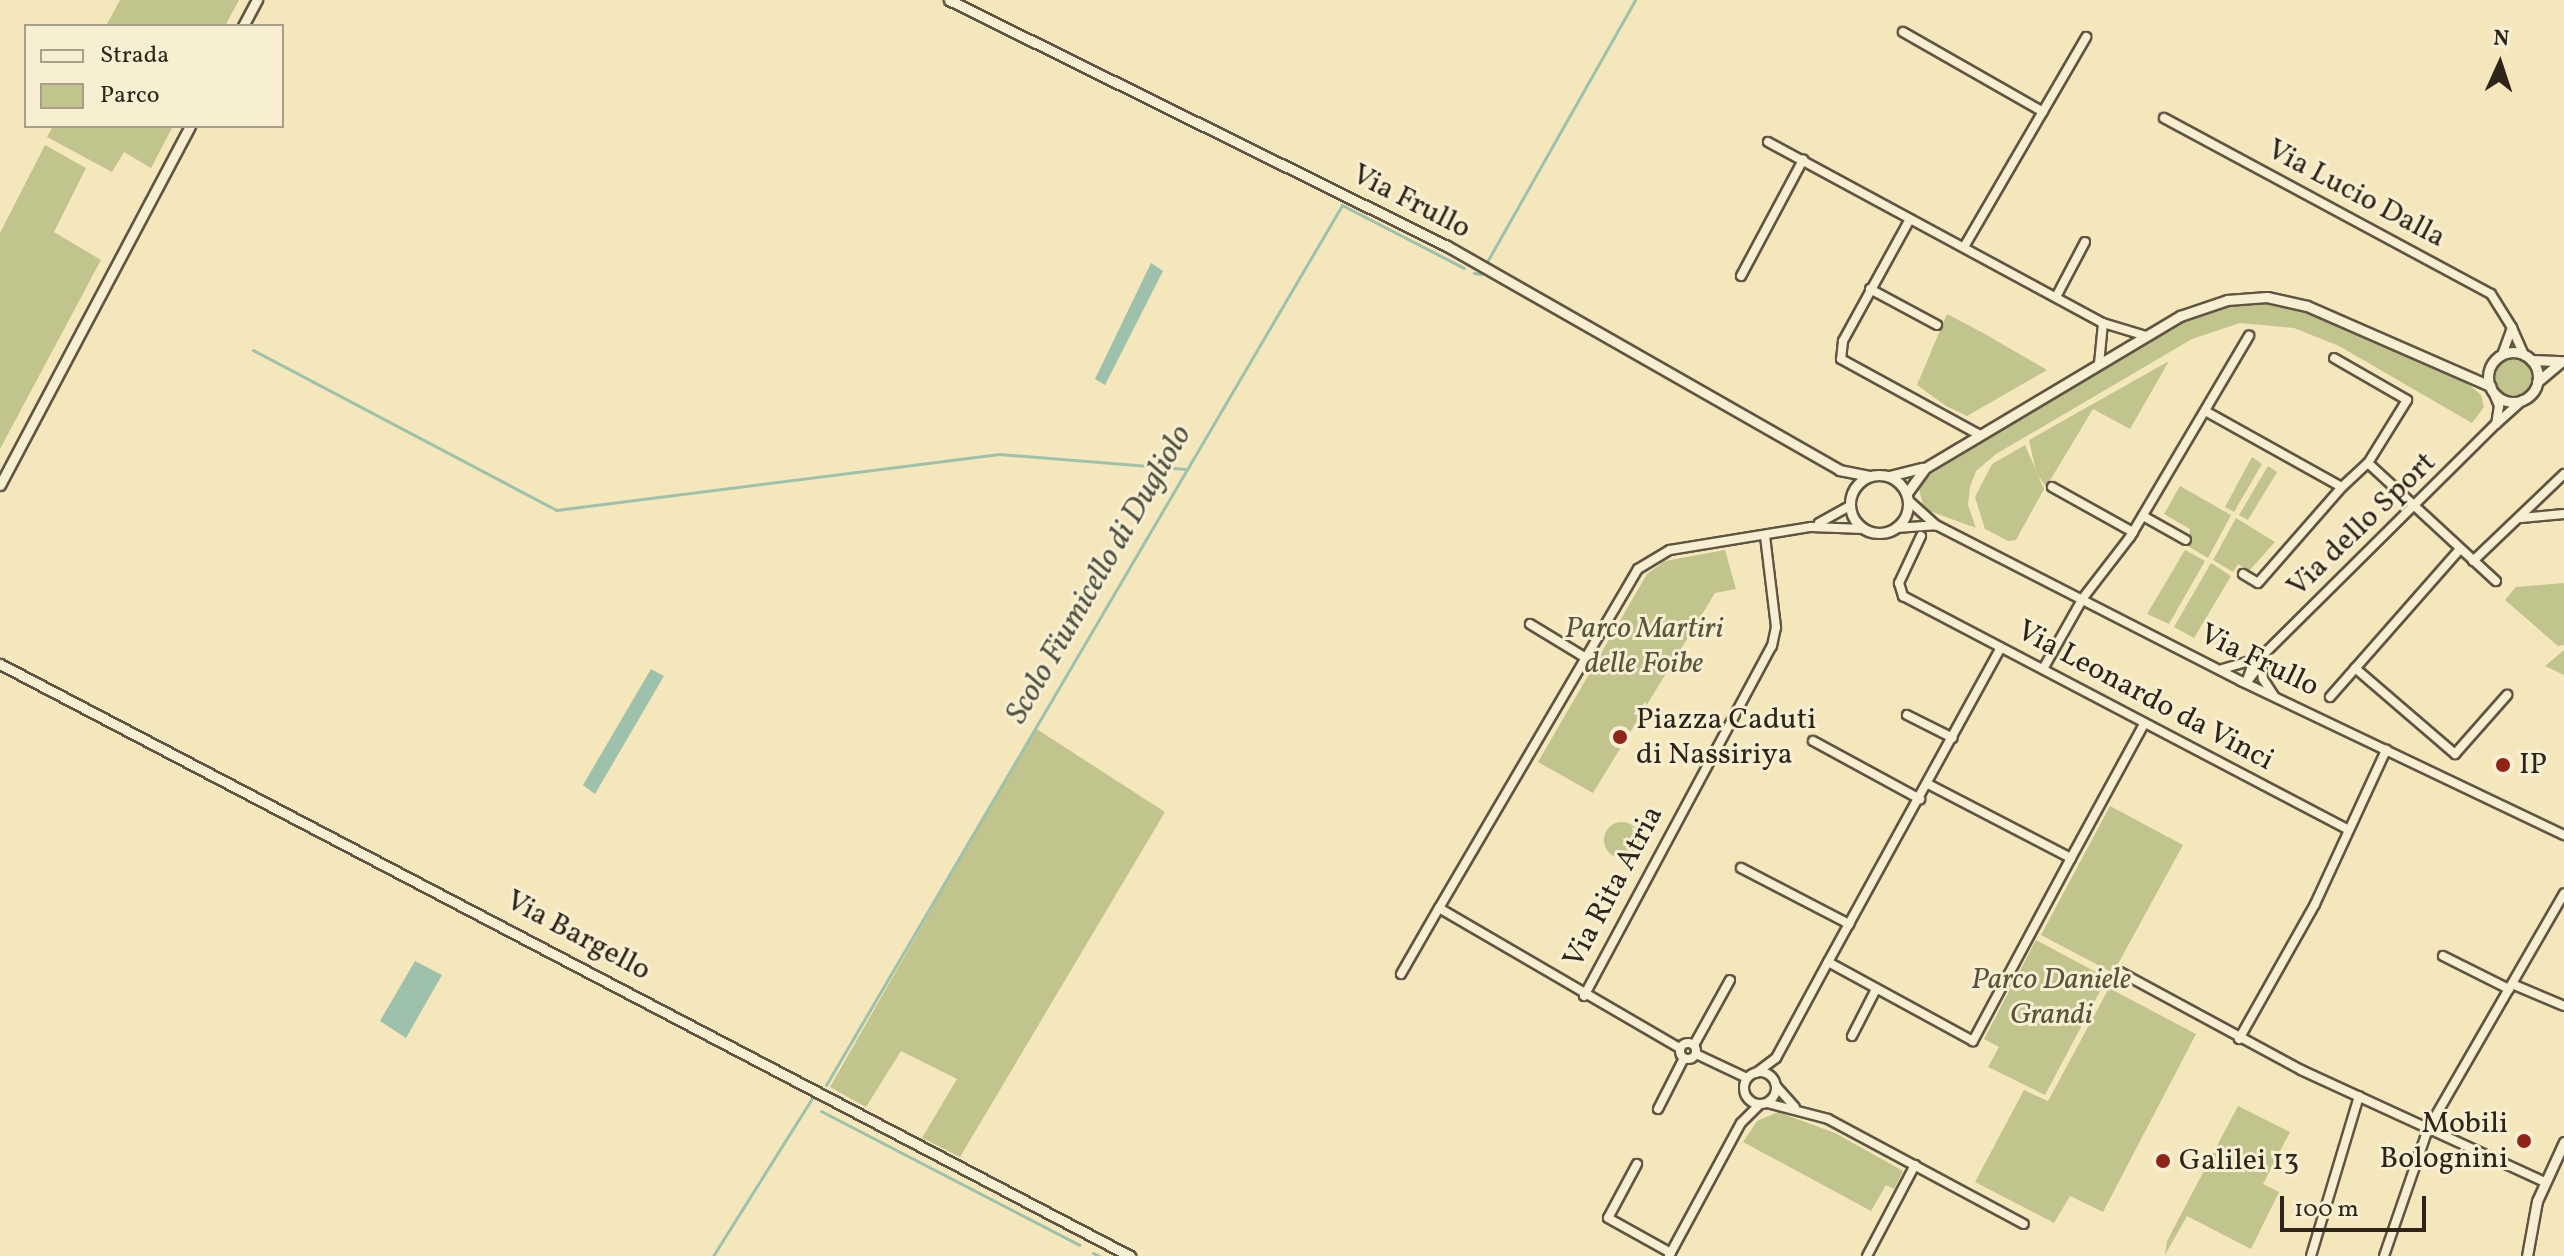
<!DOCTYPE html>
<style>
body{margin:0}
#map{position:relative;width:2564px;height:1256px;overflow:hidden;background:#f5e7bc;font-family:Vollkorn,serif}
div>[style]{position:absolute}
.green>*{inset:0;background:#c1c48d}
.round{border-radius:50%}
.water>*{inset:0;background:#9dc1aa}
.stream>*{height:3px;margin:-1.5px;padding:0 1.5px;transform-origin:1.5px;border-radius:1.5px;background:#9dc1aa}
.roads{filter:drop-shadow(2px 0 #605542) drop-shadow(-2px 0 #605542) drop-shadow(0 2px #605542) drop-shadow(0 -2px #605542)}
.minor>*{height:8px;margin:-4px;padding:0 4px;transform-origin:4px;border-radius:4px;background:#f8efd3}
.minor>.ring{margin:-4px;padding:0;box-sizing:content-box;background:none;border:8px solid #f8efd3;border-radius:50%}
.tertiary>*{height:9px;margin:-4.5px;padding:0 4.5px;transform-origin:4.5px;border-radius:4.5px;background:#f8efd3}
.tertiary>.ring{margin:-4.5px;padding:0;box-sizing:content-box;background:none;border:9px solid #f8efd3;border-radius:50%}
.dots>*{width:22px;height:22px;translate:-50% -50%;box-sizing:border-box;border:4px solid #f8efd3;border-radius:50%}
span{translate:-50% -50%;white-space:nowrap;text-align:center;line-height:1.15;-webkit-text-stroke:6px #f8efd3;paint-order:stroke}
.street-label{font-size:30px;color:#2f2419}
.park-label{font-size:30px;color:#5b543c;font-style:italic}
.poi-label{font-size:30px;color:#2f2419}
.left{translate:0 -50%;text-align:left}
.right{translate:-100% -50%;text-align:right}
.water-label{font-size:32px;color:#505344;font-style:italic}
.legend{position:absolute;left:24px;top:24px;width:260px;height:104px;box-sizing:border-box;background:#f8efd3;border:2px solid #a89e89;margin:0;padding:10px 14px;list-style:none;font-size:24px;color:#2f2419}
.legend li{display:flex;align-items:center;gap:16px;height:40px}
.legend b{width:40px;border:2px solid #a89e89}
.north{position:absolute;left:2460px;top:24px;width:80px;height:80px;-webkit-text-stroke:6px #f8efd3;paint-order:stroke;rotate:3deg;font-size:22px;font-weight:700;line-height:32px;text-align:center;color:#2f2419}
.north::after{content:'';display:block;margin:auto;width:28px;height:36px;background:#2f2419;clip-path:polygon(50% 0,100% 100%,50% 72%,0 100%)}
.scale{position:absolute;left:2280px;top:1196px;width:146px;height:36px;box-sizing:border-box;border:4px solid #2f2419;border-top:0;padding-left:10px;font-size:24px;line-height:28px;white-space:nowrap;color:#2f2419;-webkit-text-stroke:6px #f8efd3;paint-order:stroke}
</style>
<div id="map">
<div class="green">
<i style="clip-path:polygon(120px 0,239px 0,225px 26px,106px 26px)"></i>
<i style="clip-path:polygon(53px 126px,173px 126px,151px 168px,124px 152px,112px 172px,47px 137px)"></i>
<i style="clip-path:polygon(45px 145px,86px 168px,54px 232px,101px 260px,0 449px,0 233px)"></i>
<i style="clip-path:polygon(2271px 303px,2332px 321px,2465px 381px,2481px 395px,2484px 407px,2472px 423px,2339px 346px,2294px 328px,2240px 323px,2192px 339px,1996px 454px,1976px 471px,1970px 487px,1968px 505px,1976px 528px,1924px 509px,1919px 489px,1925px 478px,2036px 409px,2179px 324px,2219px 308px)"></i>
<i style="clip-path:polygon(1947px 314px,1985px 334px,2047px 370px,1967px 416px,1946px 406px,1917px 385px)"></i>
<i class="round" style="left:2494px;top:358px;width:38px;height:38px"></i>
<i style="clip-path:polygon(2169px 361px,2130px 429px,2093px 409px,2046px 487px,2036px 472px,2029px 440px)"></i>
<i style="clip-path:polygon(2025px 445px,2044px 489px,2016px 540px,2008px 541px,1985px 529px,1975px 497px,1992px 464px)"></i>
<i style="clip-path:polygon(2252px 457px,2262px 464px,2234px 512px,2225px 507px)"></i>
<i style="clip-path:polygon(2268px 466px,2277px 472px,2248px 520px,2239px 515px)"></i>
<i style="clip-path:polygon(2180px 486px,2231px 515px,2208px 558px,2188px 546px,2190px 529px,2164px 514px)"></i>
<i style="clip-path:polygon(2236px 518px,2275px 542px,2249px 571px,2238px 564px,2233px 572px,2213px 560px)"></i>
<i style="clip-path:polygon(1725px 550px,1736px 589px,1715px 593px,1593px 793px,1538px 762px,1647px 574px,1665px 561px)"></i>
<i style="clip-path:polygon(2185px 550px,2205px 561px,2169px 624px,2147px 614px)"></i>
<i style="clip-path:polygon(2211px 563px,2231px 576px,2194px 638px,2174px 627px)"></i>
<i style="clip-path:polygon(2564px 583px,2564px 645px,2558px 646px,2505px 600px,2516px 587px)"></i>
<i style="clip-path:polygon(2564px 650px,2564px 675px,2545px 666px)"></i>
<i style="clip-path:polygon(1035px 728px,1165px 812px,960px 1157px,922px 1138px,957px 1079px,901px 1051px,866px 1107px,830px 1087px)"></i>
<i style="clip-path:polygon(2110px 806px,2183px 845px,2113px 973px,2041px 935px)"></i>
<i class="round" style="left:1604px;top:822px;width:36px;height:36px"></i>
<i style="clip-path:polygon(2036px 940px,2107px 978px,2045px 1095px,1988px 1067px,1999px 1047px,1984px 1039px)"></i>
<i style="clip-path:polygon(2109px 988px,2196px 1034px,2103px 1212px,2070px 1196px,2054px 1223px,1975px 1182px,2024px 1090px,2048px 1101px)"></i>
<i style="clip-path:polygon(2238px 1106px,2290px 1132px,2263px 1184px,2279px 1192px,2251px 1249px,2187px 1216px,2165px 1255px,2167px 1241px)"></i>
<i style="clip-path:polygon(1778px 1112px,1835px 1133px,1903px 1171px,1894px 1189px,1886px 1185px,1871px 1211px,1743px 1142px,1757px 1121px)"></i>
</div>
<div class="water">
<i style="clip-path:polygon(1151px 263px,1163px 271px,1105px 385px,1095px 379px)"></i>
<i style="clip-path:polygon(651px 669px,664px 676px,595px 794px,583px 785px)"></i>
<i style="clip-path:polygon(415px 961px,442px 975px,406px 1038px,380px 1021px)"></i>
</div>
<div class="stream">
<i style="left:1488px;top:260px;width:299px;rotate:-60.5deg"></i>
<i style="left:1474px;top:273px;width:7px;rotate:8deg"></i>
<i style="left:253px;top:350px;width:343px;rotate:27.8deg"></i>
<i style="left:556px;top:510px;width:447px;rotate:-7.2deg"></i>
<i style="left:999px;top:454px;width:187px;rotate:4.6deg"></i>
<i style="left:826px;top:1085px;width:1020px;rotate:-59.61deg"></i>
<i style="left:1342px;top:205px;width:137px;rotate:27.3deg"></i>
<i style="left:821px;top:1111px;width:291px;rotate:27.4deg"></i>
<i style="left:1093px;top:1253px;width:7px;rotate:27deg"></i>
<i style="left:713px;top:1256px;width:186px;rotate:-57.9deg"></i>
</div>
<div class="roads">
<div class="minor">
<i style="left:1903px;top:32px;width:161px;rotate:29.7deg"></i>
<i style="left:2164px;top:118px;width:371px;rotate:28.3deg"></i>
<i style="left:2491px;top:294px;width:40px;rotate:58deg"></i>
<i style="left:1768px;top:142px;width:381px;rotate:28.4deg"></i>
<i style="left:2103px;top:323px;width:45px;rotate:16.8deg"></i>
<i style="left:1910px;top:219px;width:139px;rotate:118.8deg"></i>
<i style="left:1843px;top:341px;width:18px;rotate:96deg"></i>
<i style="left:1841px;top:359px;width:158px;rotate:28.7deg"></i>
<i style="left:1964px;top:247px;width:243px;rotate:-59.8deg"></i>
<i style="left:1741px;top:276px;width:132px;rotate:-61.9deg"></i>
<i style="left:1870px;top:289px;width:76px;rotate:28.2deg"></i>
<i style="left:2056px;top:297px;width:62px;rotate:-62.2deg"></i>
<i style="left:2502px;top:355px;width:29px;rotate:-70deg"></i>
<i style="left:2512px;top:328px;width:30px;rotate:66deg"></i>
<i style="left:2099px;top:364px;width:41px;rotate:-84.4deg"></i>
<i style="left:2494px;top:394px;width:13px;rotate:67deg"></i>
<i style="left:2499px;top:406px;width:18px;rotate:99deg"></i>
<i style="left:2496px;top:424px;width:36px;rotate:-42deg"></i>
<i style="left:2207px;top:412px;width:154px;rotate:29.1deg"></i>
<i style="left:2342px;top:487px;width:35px;rotate:-43deg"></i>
<i style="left:2368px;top:463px;width:74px;rotate:-58.2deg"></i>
<i style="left:2407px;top:400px;width:84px;rotate:-150.1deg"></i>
<i style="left:2368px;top:463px;width:174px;rotate:42.7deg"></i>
<i style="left:2052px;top:487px;width:93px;rotate:29.1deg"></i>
<i style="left:1908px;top:500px;width:38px;rotate:42deg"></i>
<i style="left:1936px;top:525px;width:343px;rotate:27.1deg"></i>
<i style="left:2241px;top:681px;width:358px;rotate:25.5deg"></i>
<i style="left:2143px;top:516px;width:49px;rotate:29.2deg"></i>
<i style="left:2521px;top:518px;width:43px;rotate:-5.3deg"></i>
<i style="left:1819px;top:523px;width:35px;rotate:-29deg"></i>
<i style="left:1896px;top:528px;width:39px;rotate:-4deg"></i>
<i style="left:1921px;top:536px;width:52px;rotate:115.1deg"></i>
<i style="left:1899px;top:583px;width:14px;rotate:73deg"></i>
<i style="left:1903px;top:596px;width:501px;rotate:27.69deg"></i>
<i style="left:2473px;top:561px;width:126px;rotate:-43.7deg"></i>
<i style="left:2243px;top:574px;width:17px;rotate:31deg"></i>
<i style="left:2258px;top:583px;width:128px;rotate:-48.8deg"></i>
<i style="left:1530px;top:624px;width:66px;rotate:31.3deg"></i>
<i style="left:2260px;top:658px;width:332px;rotate:-44.8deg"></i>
<i style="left:2253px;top:663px;width:21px;rotate:109deg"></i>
<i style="left:2246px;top:683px;width:23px;rotate:-52deg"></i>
<i style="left:2355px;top:668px;width:132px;rotate:40.7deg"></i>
<i style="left:2455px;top:754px;width:79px;rotate:-48.6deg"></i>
<i style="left:2043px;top:669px;width:81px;rotate:-60.6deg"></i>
<i style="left:2083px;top:598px;width:77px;rotate:-52.4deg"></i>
<i style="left:2130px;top:537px;width:234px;rotate:-59.4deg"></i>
<i style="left:2222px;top:669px;width:40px;rotate:-16deg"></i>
<i style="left:2260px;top:658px;width:21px;rotate:82deg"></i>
<i style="left:2263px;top:679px;width:20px;rotate:57deg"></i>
<i style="left:2330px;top:697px;width:197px;rotate:-48.7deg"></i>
<i style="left:1907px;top:715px;width:51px;rotate:26.6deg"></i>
<i style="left:1813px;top:741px;width:122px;rotate:28.5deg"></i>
<i style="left:1928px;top:784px;width:161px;rotate:27.4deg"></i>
<i style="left:2071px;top:858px;width:208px;rotate:118.2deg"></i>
<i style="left:1973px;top:1041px;width:165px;rotate:-151.4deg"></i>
<i style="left:1828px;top:962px;width:359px;rotate:-61.2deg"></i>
<i style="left:2071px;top:858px;width:153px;rotate:-61.4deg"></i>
<i style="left:1741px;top:868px;width:122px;rotate:27.4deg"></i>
<i style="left:1439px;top:908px;width:393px;rotate:-59.6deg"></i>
<i style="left:1638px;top:569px;width:37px;rotate:-31deg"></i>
<i style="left:1670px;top:550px;width:143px;rotate:-9.3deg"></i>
<i style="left:1811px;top:527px;width:53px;rotate:2.2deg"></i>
<i style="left:2443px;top:956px;width:74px;rotate:26.6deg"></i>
<i style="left:2120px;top:972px;width:206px;rotate:28.4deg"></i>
<i style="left:2301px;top:1070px;width:268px;rotate:24.7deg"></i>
<i style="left:1401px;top:974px;width:76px;rotate:-60.1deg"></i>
<i style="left:1439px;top:908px;width:279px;rotate:30.2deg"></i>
<i style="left:2512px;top:984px;width:56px;rotate:22.9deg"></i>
<i style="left:1584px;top:996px;width:397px;rotate:-61.8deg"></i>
<i style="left:1772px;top:646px;width:19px;rotate:-78deg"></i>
<i style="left:1776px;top:627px;width:92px;rotate:-96.9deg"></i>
<i style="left:1852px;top:1036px;width:53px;rotate:-62.9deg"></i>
<i style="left:2239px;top:1039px;width:155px;rotate:-60.6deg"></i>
<i style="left:2315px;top:904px;width:170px;rotate:-65.2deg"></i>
<i class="ring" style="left:1680px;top:1043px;width:8px;height:8px"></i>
<i style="left:1694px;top:1045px;width:74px;rotate:-61deg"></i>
<i style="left:1696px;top:1054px;width:56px;rotate:25.2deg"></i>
<i class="ring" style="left:1744px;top:1072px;width:24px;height:24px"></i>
<i style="left:1756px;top:1073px;width:25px;rotate:-37deg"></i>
<i style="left:1776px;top:1058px;width:109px;rotate:-61.6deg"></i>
<i style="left:1776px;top:1086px;width:28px;rotate:48deg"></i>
<i style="left:1767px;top:1103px;width:63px;rotate:14.7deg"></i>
<i style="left:1828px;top:1119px;width:222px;rotate:28.2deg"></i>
<i style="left:1658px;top:1109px;width:57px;rotate:-63deg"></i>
<i style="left:1637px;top:1164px;width:61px;rotate:118.2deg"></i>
<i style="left:1608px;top:1218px;width:72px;rotate:29.1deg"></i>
<i style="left:1669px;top:1256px;width:151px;rotate:-61.6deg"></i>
<i style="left:1741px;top:1123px;width:25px;rotate:-45deg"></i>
<i style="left:1867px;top:1256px;width:103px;rotate:-62.2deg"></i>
<i style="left:2311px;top:1256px;width:167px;rotate:-73.3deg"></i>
<i style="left:2384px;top:1256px;width:134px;rotate:-70.9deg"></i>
<i style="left:2428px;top:1129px;width:272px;rotate:-60deg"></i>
</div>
<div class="tertiary">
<i style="left:949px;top:0;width:555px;rotate:26.29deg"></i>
<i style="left:1447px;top:246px;width:451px;rotate:29.7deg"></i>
<i style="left:1839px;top:470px;width:32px;rotate:11deg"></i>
<i style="left:243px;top:26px;width:30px;rotate:-62deg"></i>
<i class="ring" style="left:2488px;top:352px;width:41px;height:41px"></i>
<i style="left:2531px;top:360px;width:33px;rotate:2deg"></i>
<i style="left:2537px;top:382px;width:31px;rotate:-40deg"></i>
<i class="ring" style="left:1850px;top:475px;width:49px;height:49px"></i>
<i style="left:1889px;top:476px;width:34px;rotate:-14deg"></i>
<i style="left:0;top:485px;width:406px;rotate:-62.1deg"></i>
<i style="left:1907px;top:493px;width:31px;rotate:-54deg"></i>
<i style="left:1925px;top:468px;width:297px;rotate:-30.8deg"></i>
<i style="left:2180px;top:316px;width:50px;rotate:-18.8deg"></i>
<i style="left:2227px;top:300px;width:40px;rotate:-4.3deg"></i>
<i style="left:2267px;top:297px;width:41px;rotate:12.7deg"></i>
<i style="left:2307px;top:306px;width:200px;rotate:23.6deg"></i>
<i style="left:0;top:664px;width:1276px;rotate:27.65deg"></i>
<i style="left:2527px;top:1256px;width:56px;rotate:-79.7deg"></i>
<i style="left:2537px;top:1201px;width:65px;rotate:-65.4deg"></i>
</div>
</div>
<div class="dots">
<i style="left:1620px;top:737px;background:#8f2418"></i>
<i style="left:2503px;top:765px;background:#8f2418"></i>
<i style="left:2524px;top:1141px;background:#8f2418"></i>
<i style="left:2163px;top:1161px;background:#8f2418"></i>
</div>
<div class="street-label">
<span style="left:2356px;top:194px;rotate:28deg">Via Lucio Dalla</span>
<span style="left:1411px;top:202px;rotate:27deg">Via Frullo</span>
<span style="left:2362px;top:525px;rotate:-44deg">Via dello Sport</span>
<span style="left:2259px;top:661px;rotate:26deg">Via Frullo</span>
<span style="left:2145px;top:696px;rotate:28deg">Via Leonardo da Vinci</span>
<span style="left:1614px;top:887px;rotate:-62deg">Via Rita Atria</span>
<span style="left:578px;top:936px;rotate:28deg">Via Bargello</span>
</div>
<div class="park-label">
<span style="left:1644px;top:646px">Parco Martiri<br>delle Foibe</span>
<span style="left:2051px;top:997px">Parco Daniele<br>Grandi</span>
</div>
<div class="poi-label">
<span class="left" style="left:1636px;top:737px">Piazza Caduti<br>di Nassiriya</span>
<span class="left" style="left:2519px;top:765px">IP</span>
<span class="right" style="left:2508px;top:1141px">Mobili<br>Bolognini</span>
<span class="left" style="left:2179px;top:1161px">Galilei 13</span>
</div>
<div class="water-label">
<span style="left:1100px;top:575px;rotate:-60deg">Scolo Fiumicello di Dugliolo</span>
</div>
<ul class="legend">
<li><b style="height:10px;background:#f8efd3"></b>Strada</li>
<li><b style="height:22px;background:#c1c48d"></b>Parco</li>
</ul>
<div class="north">N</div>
<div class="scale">100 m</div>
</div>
